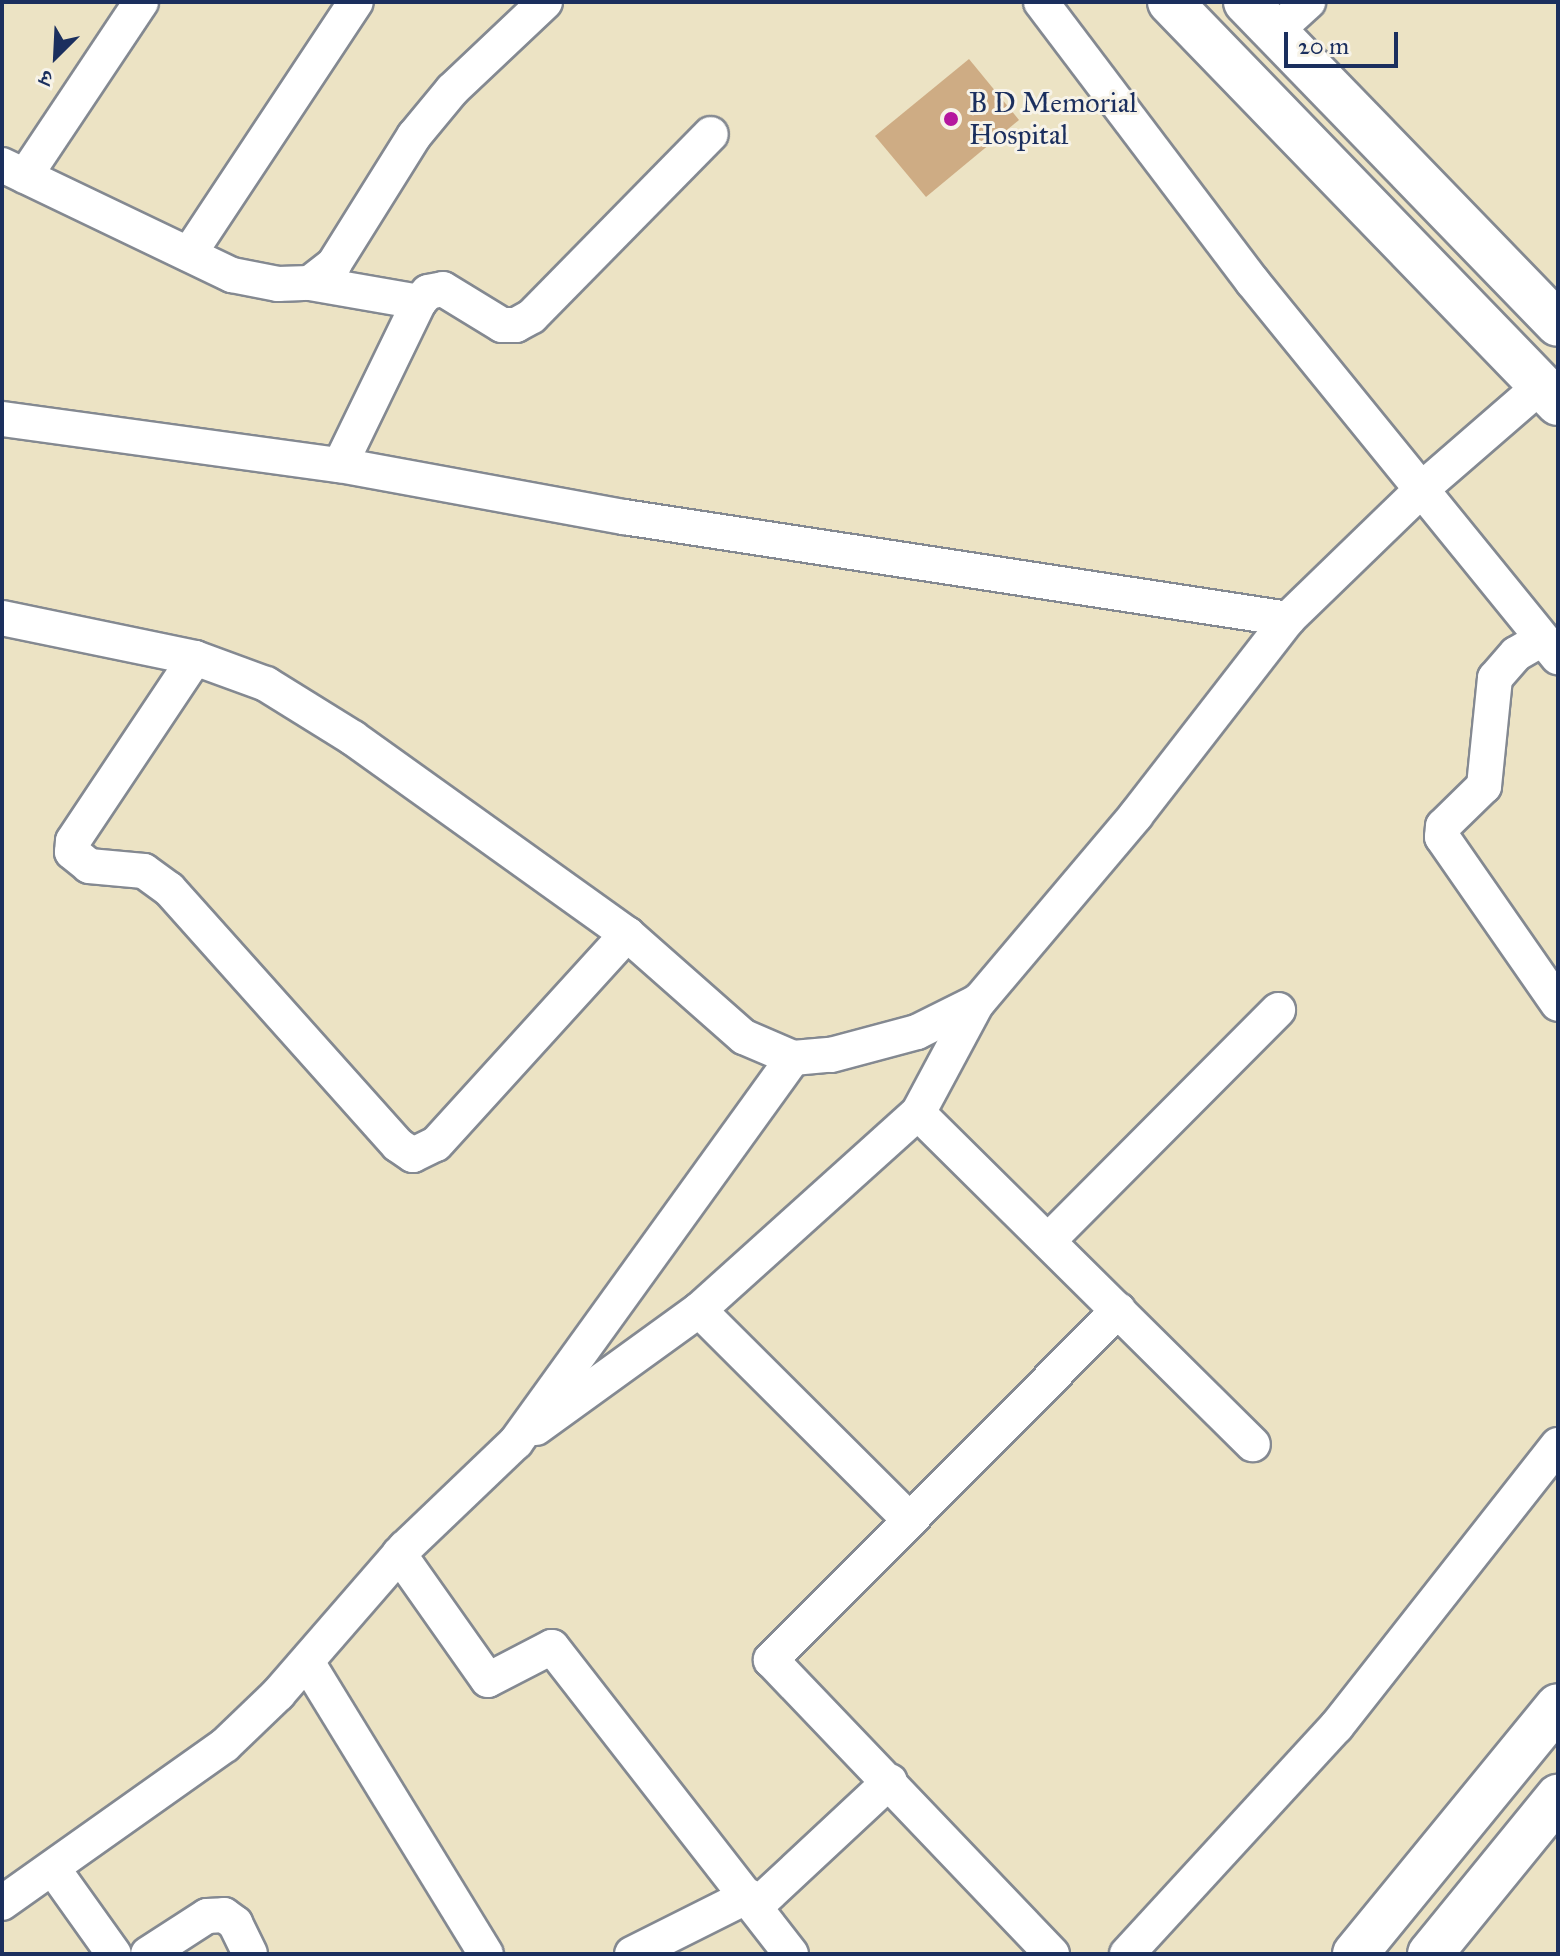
<!DOCTYPE html>
<meta charset="utf-8">
<style>
body{margin:0}
#map{position:relative;width:1560px;height:1956px;overflow:hidden;background:#ece3c4;font-family:"IM FELL Great Primer","Noto Serif Devanagari",serif}
div>[style]{position:absolute}
.building>*{inset:0;background:#ceac84}
.roads{filter:drop-shadow(2px 0 #848991) drop-shadow(-2px 0 #848991) drop-shadow(0 2px #848991) drop-shadow(0 -2px #848991)}
.minor>*{height:34px;margin:-17px;padding:0 17px;transform-origin:17px;border-radius:17px;background:#fff}
.secondary>*{height:44px;margin:-22px;padding:0 22px;transform-origin:22px;border-radius:22px;background:#fff}
.dots>*{width:22px;height:22px;translate:-50% -50%;box-sizing:border-box;border:4px solid #f7f3e8;border-radius:50%}
span{translate:-50% -50%;white-space:nowrap;text-align:center;line-height:1.15;-webkit-text-stroke:6px #f7f3e8;paint-order:stroke}
.poi-label{font-size:28px;color:#1b2f5e}
.left{translate:0 -50%;text-align:left}
.frame{position:absolute;inset:0;border:4px solid #1b2f5e;pointer-events:none}
.north{position:absolute;left:16px;top:16px;width:80px;height:80px;-webkit-text-stroke:6px #f7f3e8;paint-order:stroke;rotate:204deg;font-size:22px;font-weight:700;line-height:32px;text-align:center;color:#1b2f5e}
.north::after{content:'';display:block;margin:auto;width:28px;height:36px;background:#1b2f5e;clip-path:polygon(50% 0,100% 100%,50% 72%,0 100%)}
.scale{position:absolute;left:1284px;top:32px;width:114px;height:36px;box-sizing:border-box;border:4px solid #1b2f5e;border-top:0;padding-left:10px;font-size:24px;line-height:28px;white-space:nowrap;color:#1b2f5e;-webkit-text-stroke:6px #f7f3e8;paint-order:stroke}
</style>
<div id="map">
<div class="building">
<i style="clip-path:polygon(969px 59px,1019px 120px,926px 197px,875px 136px)"></i>
</div>
<div class="roads">
<div class="minor">
<i style="left:1041px;top:2px;width:350px;rotate:52.9deg"></i>
<i style="left:1252px;top:281px;width:485px;rotate:50.9deg"></i>
<i style="left:1275px;top:32px;width:45px;rotate:-42.3deg"></i>
<i style="left:2px;top:165px;width:255px;rotate:25.6deg"></i>
<i style="left:232px;top:275px;width:47px;rotate:11.1deg"></i>
<i style="left:278px;top:284px;width:32px;rotate:-2deg"></i>
<i style="left:310px;top:283px;width:31px;rotate:-38deg"></i>
<i style="left:334px;top:264px;width:151px;rotate:-58deg"></i>
<i style="left:414px;top:136px;width:60px;rotate:-50.4deg"></i>
<i style="left:452px;top:90px;width:128px;rotate:-43.4deg"></i>
<i style="left:25px;top:176px;width:209px;rotate:-56.3deg"></i>
<i style="left:189px;top:254px;width:302px;rotate:-56.5deg"></i>
<i style="left:310px;top:283px;width:111px;rotate:9.9deg"></i>
<i style="left:2px;top:419px;width:341px;rotate:7.8deg"></i>
<i style="left:340px;top:465px;width:289px;rotate:10.4deg"></i>
<i style="left:624px;top:517px;width:672px;rotate:8.73deg"></i>
<i style="left:1288px;top:619px;width:190px;rotate:-44.1deg"></i>
<i style="left:1424px;top:487px;width:157px;rotate:-40.9deg"></i>
<i style="left:340px;top:465px;width:181px;rotate:-64.1deg"></i>
<i style="left:419px;top:302px;width:13px;rotate:-48deg"></i>
<i style="left:428px;top:292px;width:15px;rotate:-11deg"></i>
<i style="left:443px;top:289px;width:69px;rotate:31.4deg"></i>
<i style="left:502px;top:325px;width:14px"></i>
<i style="left:516px;top:325px;width:18px;rotate:-29deg"></i>
<i style="left:532px;top:316px;width:255px;rotate:-45.5deg"></i>
<i style="left:2px;top:618px;width:197px;rotate:11.7deg"></i>
<i style="left:195px;top:658px;width:76px;rotate:20.1deg"></i>
<i style="left:266px;top:684px;width:102px;rotate:31.8deg"></i>
<i style="left:353px;top:738px;width:337px;rotate:35.6deg"></i>
<i style="left:627px;top:934px;width:156px;rotate:41.4deg"></i>
<i style="left:744px;top:1037px;width:53px;rotate:23.2deg"></i>
<i style="left:793px;top:1058px;width:38px;rotate:-5deg"></i>
<i style="left:831px;top:1055px;width:89px;rotate:-15deg"></i>
<i style="left:917px;top:1032px;width:69px;rotate:-26.6deg"></i>
<i style="left:979px;top:1001px;width:243px;rotate:-49.8deg"></i>
<i style="left:1136px;top:815px;width:248px;rotate:-52.2deg"></i>
<i style="left:1542px;top:639px;width:30px;rotate:150deg"></i>
<i style="left:1516px;top:654px;width:32px;rotate:131deg"></i>
<i style="left:1495px;top:678px;width:109px;rotate:95.8deg"></i>
<i style="left:1484px;top:786px;width:57px;rotate:135.7deg"></i>
<i style="left:1443px;top:826px;width:11px;rotate:95deg"></i>
<i style="left:1442px;top:837px;width:203px;rotate:55.2deg"></i>
<i style="left:195px;top:658px;width:220px;rotate:123.7deg"></i>
<i style="left:73px;top:841px;width:11px;rotate:95deg"></i>
<i style="left:72px;top:852px;width:22px;rotate:39deg"></i>
<i style="left:89px;top:866px;width:55px;rotate:5.2deg"></i>
<i style="left:144px;top:871px;width:31px;rotate:36deg"></i>
<i style="left:169px;top:889px;width:343px;rotate:48.2deg"></i>
<i style="left:398px;top:1145px;width:18px;rotate:34deg"></i>
<i style="left:413px;top:1155px;width:25px;rotate:-26deg"></i>
<i style="left:436px;top:1144px;width:284px;rotate:-47.7deg"></i>
<i style="left:918px;top:1113px;width:471px;rotate:44.7deg"></i>
<i style="left:1048px;top:1241px;width:326px;rotate:-45.1deg"></i>
<i style="left:699px;top:1310px;width:298px;rotate:44.9deg"></i>
<i style="left:536px;top:1428px;width:201px;rotate:-35.9deg"></i>
<i style="left:699px;top:1310px;width:295px;rotate:-42deg"></i>
<i style="left:918px;top:1113px;width:127px;rotate:-61.8deg"></i>
<i style="left:399px;top:1554px;width:154px;rotate:54.8deg"></i>
<i style="left:488px;top:1680px;width:72px;rotate:-27.3deg"></i>
<i style="left:552px;top:1647px;width:389px;rotate:52.1deg"></i>
<i style="left:307px;top:1662px;width:342px;rotate:58.5deg"></i>
<i style="left:54px;top:1870px;width:103px;rotate:54.5deg"></i>
<i style="left:2px;top:1903px;width:273px;rotate:-35.3deg"></i>
<i style="left:225px;top:1745px;width:74px;rotate:-43.9deg"></i>
<i style="left:278px;top:1694px;width:194px;rotate:-49deg"></i>
<i style="left:405px;top:1548px;width:153px;rotate:-43.7deg"></i>
<i style="left:516px;top:1442px;width:473px;rotate:-54.2deg"></i>
<i style="left:756px;top:1906px;width:183px;rotate:-43deg"></i>
<i style="left:148px;top:1954px;width:70px;rotate:-32.8deg"></i>
<i style="left:207px;top:1916px;width:17px;rotate:-3deg"></i>
<i style="left:224px;top:1915px;width:14px;rotate:36deg"></i>
<i style="left:235px;top:1923px;width:34px;rotate:64deg"></i>
<i style="left:632px;top:1954px;width:130px;rotate:-26.6deg"></i>
<i style="left:1052px;top:1954px;width:407px;rotate:-133.7deg"></i>
<i style="left:771px;top:1660px;width:493px;rotate:-45.2deg"></i>
<i style="left:1127px;top:1954px;width:309px;rotate:-47.4deg"></i>
<i style="left:1336px;top:1727px;width:359px;rotate:-51.8deg"></i>
</div>
<div class="secondary">
<i style="left:1170px;top:2px;width:558px;rotate:45.94deg"></i>
<i style="left:1246px;top:2px;width:448px;rotate:45.9deg"></i>
<i style="left:1355px;top:1954px;width:320px;rotate:-50.7deg"></i>
<i style="left:1430px;top:1954px;width:203px;rotate:-50.8deg"></i>
</div>
</div>
<div class="dots">
<i style="left:951px;top:119px;background:#b5179e"></i>
</div>
<div class="poi-label">
<span class="left" style="left:969px;top:119px">B D Memorial<br>Hospital</span>
</div>
<div class="frame"></div>
<div class="north">उ</div>
<div class="scale">20 m</div>
</div>
